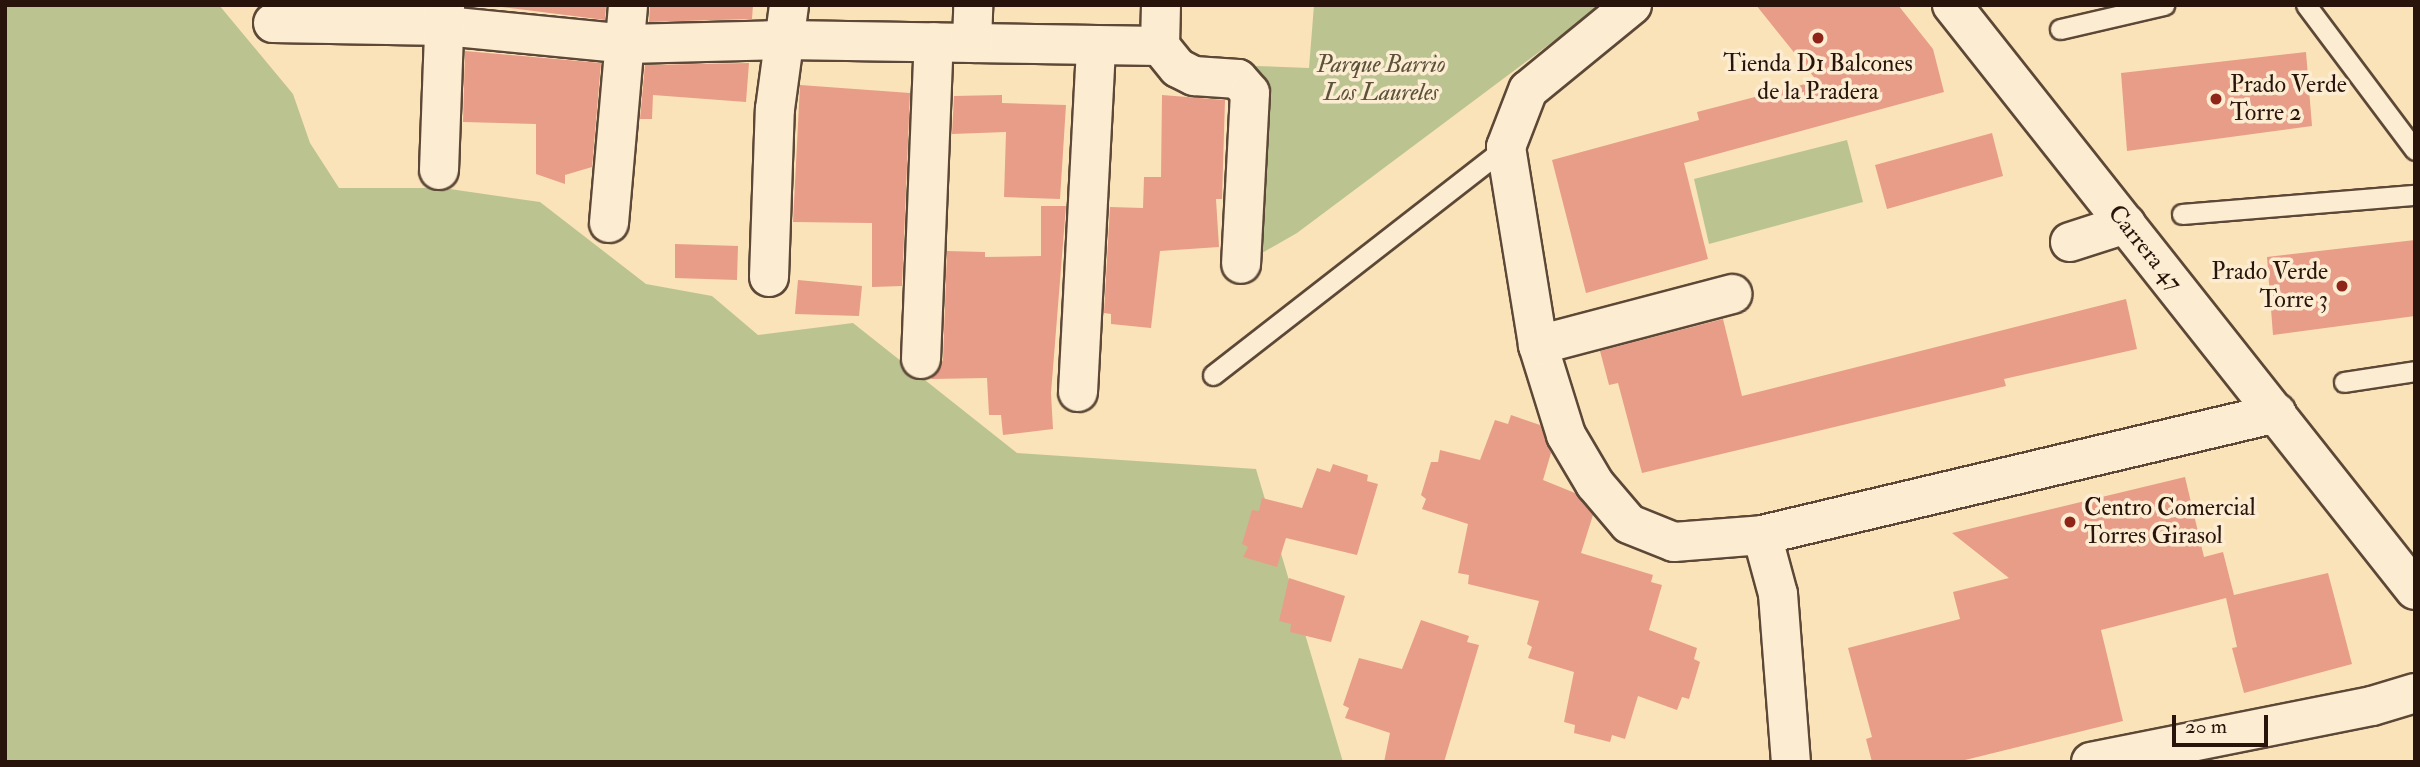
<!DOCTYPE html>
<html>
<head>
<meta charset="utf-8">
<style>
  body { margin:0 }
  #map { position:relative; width:2420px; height:767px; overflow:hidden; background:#fae3b9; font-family:"IM FELL Double Pica",serif }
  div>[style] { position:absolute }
  .green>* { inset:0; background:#bbc491 }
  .building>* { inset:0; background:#e89d88 }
  .roads { filter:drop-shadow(2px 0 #5d4837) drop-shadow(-2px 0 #5d4837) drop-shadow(0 2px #5d4837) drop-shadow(0 -2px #5d4837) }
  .lane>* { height:19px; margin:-9.5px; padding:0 9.5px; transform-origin:9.5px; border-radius:9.5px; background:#fcedd2 }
  .street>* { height:38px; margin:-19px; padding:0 19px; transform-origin:19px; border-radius:19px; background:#fcedd2 }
  .dots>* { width:19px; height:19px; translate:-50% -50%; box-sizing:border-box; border:4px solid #fcedd2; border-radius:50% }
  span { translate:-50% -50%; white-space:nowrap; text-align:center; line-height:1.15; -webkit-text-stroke:7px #fcedd2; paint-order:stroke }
  .poi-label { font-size:24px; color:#29140c }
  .left { translate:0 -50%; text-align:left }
  .right { translate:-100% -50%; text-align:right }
  .park-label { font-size:24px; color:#5c523b; font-style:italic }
  .street-label { font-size:24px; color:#29140c }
  .frame { position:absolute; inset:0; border:7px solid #29140c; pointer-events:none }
  .scale { position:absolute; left:2172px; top:715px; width:96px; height:32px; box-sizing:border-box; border:4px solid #29140c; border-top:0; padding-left:9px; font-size:21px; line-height:24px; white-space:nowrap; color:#29140c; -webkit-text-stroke:5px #fcedd2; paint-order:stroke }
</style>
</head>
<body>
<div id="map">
  <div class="green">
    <div style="clip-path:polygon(5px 5px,219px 5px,293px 94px,310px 143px,339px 188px,443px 188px,540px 202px,646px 284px,712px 296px,758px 335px,853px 323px,1017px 453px,1256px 469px,1343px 762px,5px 762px)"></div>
    <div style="clip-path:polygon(1314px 5px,1602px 5px,1297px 233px,1248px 261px,1256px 66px,1309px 68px)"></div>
    <div style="clip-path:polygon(1847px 140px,1863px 202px,1709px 244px,1694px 179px)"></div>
  </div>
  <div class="building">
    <div style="clip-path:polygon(486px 5px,606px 5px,605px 20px)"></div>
    <div style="clip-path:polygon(650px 5px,753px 5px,752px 19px,649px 22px)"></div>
    <div style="clip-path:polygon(1756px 5px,1898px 5px,1933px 49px,1944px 92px,1684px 163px,1708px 259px,1586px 293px,1552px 160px,1699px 120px,1697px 112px,1817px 81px)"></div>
    <div style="clip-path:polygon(465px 51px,601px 63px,592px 167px,565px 175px,565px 184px,536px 174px,536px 124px,463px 122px)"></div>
    <div style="clip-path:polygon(2306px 52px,2312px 126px,2127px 151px,2121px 73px)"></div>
    <div style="clip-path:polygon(749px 63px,746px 102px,653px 95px,652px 119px,640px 119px,645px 65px)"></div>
    <div style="clip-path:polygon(800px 85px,910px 93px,902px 286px,872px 287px,872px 223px,793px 222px)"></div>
    <div style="clip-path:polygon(1002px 95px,1002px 103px,1066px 105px,1060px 199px,1004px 197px,1006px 132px,952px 134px,954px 96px)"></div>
    <div style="clip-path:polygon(1162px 95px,1225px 100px,1222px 199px,1216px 199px,1219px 247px,1160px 251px,1151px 328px,1111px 324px,1111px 314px,1104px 313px,1110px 207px,1143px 208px,1144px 177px,1161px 177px)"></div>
    <div style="clip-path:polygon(1992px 133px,2003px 176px,1887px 209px,1875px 165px)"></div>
    <div style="clip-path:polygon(1041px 206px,1066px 206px,1051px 393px,1053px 429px,1003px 435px,1001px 415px,989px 415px,987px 378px,931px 379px,943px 360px,947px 251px,985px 252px,985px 257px,1041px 256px)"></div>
    <div style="clip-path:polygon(2415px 240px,2415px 316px,2273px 335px,2267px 257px)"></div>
    <div style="clip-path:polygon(675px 244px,738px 246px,737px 280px,675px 278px)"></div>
    <div style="clip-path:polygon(798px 280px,862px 286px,859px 316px,795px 314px)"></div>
    <div style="clip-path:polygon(2126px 299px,2137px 349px,2004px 379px,2006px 386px,1642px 473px,1618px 383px,1609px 385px,1600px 351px,1723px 319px,1742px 396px)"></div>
    <div style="clip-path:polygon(1511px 415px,1540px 425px,1551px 453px,1543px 480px,1575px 493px,1593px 515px,1581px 553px,1653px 575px,1651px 582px,1662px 585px,1649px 630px,1697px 648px,1694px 659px,1700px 662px,1689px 699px,1682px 697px,1677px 710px,1638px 696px,1625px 739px,1612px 735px,1610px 742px,1574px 733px,1575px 725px,1564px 722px,1574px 672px,1528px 658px,1532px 647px,1527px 644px,1539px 601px,1468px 584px,1469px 575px,1458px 573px,1468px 524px,1422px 509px,1426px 499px,1421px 495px,1431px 462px,1438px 462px,1440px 450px,1480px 460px,1495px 420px,1508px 424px)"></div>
    <div style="clip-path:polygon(1333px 464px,1368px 475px,1367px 481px,1378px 484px,1357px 555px,1286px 538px,1277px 567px,1243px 557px,1248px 547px,1242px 544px,1252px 510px,1259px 511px,1262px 498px,1302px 508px,1317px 468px,1330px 472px)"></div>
    <div style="clip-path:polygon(2185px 477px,2204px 557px,2223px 552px,2234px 595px,2328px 573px,2352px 664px,2244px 693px,2232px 648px,2237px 647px,2226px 598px,2101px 630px,2123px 721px,1957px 762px,1872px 762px,1866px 739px,1872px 737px,1848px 648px,1960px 619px,1953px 592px,2009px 578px,1952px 533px)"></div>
    <div style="clip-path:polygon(1289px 578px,1345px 596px,1331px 642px,1290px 632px,1291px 624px,1279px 621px)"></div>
    <div style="clip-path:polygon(1421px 620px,1469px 636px,1467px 642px,1479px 645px,1444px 762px,1384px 762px,1390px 733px,1345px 718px,1349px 708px,1343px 705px,1359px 658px,1402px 669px)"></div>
  </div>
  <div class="roads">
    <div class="lane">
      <div style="left:2306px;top:5px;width:181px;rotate:53.1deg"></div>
      <div style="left:2060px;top:29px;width:107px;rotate:-13deg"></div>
      <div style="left:2182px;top:214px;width:234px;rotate:-4.7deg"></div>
      <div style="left:1213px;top:375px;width:371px;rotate:-37.9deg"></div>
      <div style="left:2344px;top:382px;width:72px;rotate:-8.8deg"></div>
    </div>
    <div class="street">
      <div style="left:1161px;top:5px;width:41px;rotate:91.4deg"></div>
      <div style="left:1160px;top:46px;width:28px;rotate:51deg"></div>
      <div style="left:1178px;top:68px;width:18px;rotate:27deg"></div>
      <div style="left:1194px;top:76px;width:44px;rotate:3.9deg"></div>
      <div style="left:1238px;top:79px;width:18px;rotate:49deg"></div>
      <div style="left:1250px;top:93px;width:171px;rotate:93deg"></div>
      <div style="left:1632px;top:5px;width:134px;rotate:140.7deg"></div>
      <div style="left:1528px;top:90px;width:61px;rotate:111.1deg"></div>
      <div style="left:1506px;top:147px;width:201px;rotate:80.8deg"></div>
      <div style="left:1538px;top:345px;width:94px;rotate:72.7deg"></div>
      <div style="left:1566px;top:435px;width:57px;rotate:59.4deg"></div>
      <div style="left:1595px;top:484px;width:52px;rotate:49.6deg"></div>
      <div style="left:1629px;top:524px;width:48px;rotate:21.8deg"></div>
      <div style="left:1674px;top:542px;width:88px;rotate:-4.5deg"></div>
      <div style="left:1762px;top:535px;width:529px;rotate:-13.33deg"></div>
      <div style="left:1952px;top:5px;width:746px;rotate:51.64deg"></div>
      <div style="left:273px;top:23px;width:172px;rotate:1deg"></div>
      <div style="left:445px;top:26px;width:183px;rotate:5.6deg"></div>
      <div style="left:627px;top:44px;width:158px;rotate:-1.5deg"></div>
      <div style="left:785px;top:40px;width:375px;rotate:0.9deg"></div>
      <div style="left:972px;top:43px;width:38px;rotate:-88deg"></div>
      <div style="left:439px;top:170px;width:165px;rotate:-87.9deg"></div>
      <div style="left:609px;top:223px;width:219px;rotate:-85deg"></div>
      <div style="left:2070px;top:242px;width:59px;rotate:-17.8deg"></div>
      <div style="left:769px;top:277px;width:168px;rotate:-88deg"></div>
      <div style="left:775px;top:109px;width:105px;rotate:-82.3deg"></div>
      <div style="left:1538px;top:345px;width:201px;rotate:-14.7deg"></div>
      <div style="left:921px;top:359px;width:317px;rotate:-87.7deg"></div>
      <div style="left:1078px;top:392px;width:345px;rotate:-87deg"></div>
      <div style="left:1762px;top:535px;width:61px;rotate:74.8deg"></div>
      <div style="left:1778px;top:594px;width:169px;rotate:85.6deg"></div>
      <div style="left:2091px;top:762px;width:287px;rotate:-11.3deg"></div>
      <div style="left:2372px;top:706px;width:45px;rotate:-16.8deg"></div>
    </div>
  </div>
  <div class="dots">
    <div style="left:1818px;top:38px;background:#8f2418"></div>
    <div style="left:2216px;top:99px;background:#8f2418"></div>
    <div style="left:2342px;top:286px;background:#8f2418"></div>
    <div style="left:2070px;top:522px;background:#8f2418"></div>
  </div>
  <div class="poi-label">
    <span style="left:1818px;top:78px">Tienda D1 Balcones<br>de la Pradera</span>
    <span class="left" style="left:2230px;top:99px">Prado Verde<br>Torre 2</span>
    <span class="right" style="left:2328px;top:286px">Prado Verde<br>Torre 3</span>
    <span class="left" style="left:2084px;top:522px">Centro Comercial<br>Torres Girasol</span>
  </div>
  <div class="park-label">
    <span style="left:1381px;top:79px">Parque Barrio<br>Los Laureles</span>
  </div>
  <div class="street-label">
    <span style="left:2145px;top:248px;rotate:51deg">Carrera 47</span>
  </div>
  <div class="frame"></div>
  <div class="scale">20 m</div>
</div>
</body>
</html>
